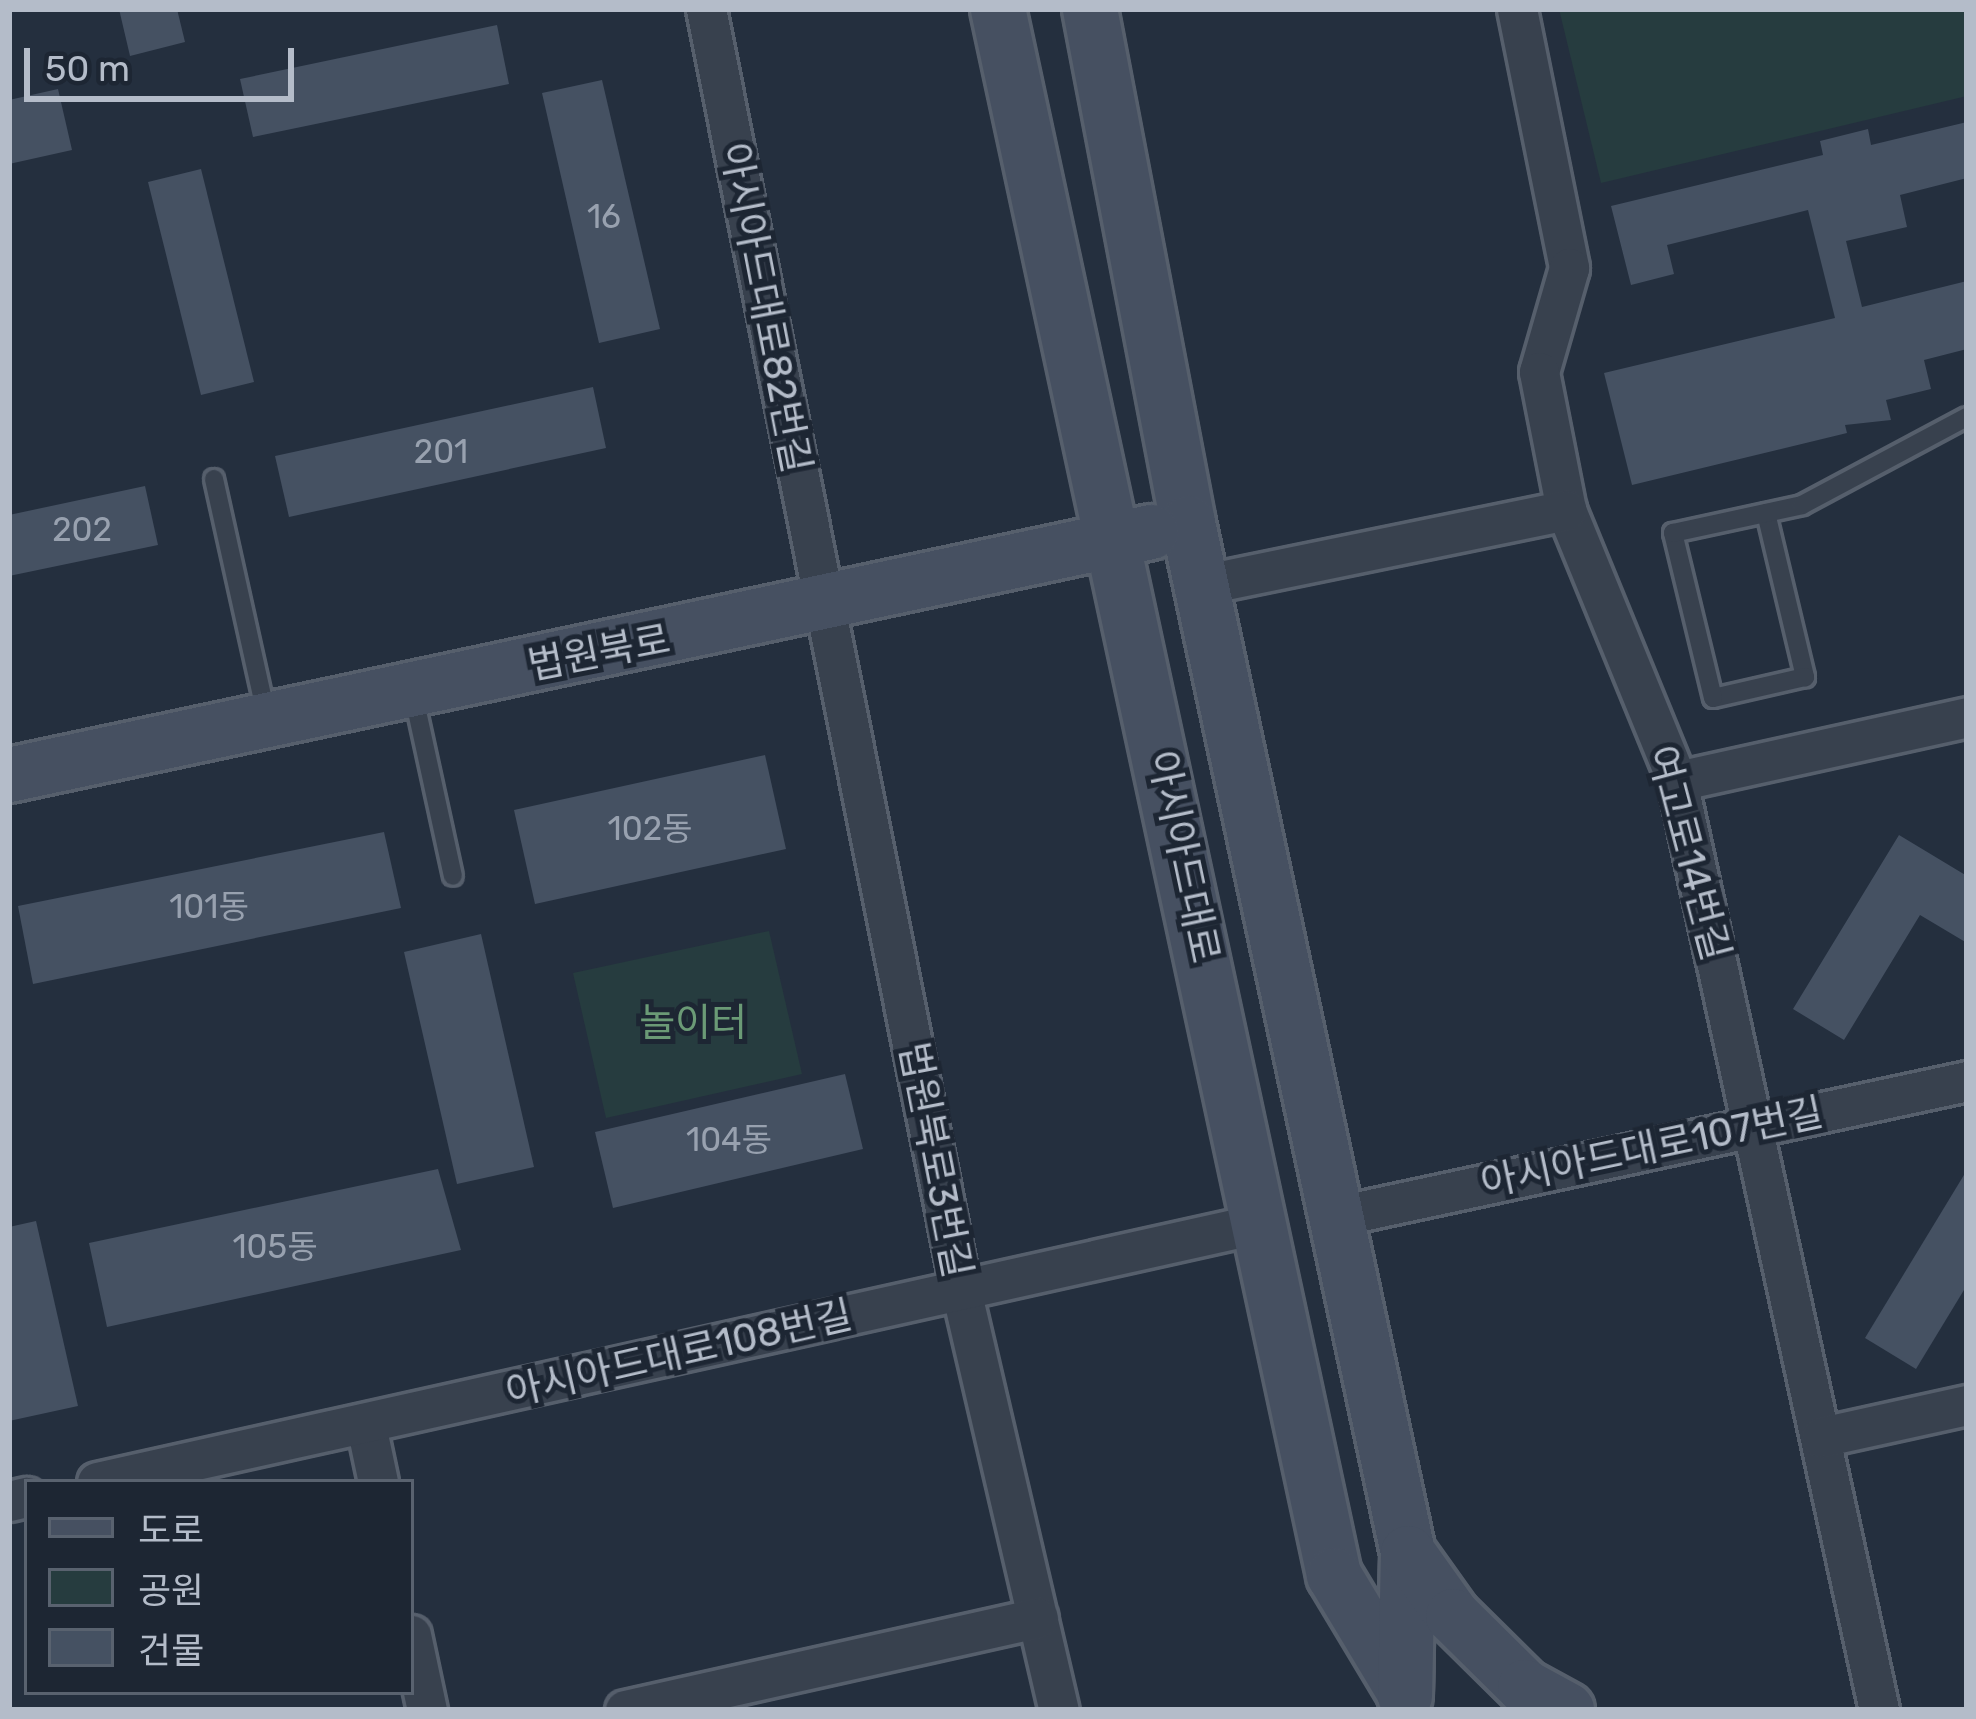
<!DOCTYPE html>
<html>
<head>
<meta charset="utf-8">
<style>
  body { margin:0 }
  #map { position:relative; width:1976px; height:1719px; overflow:hidden; background:#242f3e; font-family:Rubik,"Noto Sans KR",sans-serif }
  div>[style] { position:absolute }
  .green>* { inset:0; background:#263c3f }
  .building>* { inset:0; background:#455162 }
  .roads { filter:drop-shadow(3px 0 #565f6c) drop-shadow(-3px 0 #565f6c) drop-shadow(0 3px #565f6c) drop-shadow(0 -3px #565f6c) }
  .lane>* { height:18px; margin:-9px; padding:0 9px; transform-origin:9px; border-radius:9px; background:#38414e }
  .street>* { height:39px; margin:-19.5px; padding:0 19.5px; transform-origin:19.5px; border-radius:19.5px; background:#38414e }
  .secondary>* { height:54px; margin:-27px; padding:0 27px; transform-origin:27px; border-radius:27px; background:#465061 }
  span { translate:-50% -50%; white-space:nowrap; text-align:center; line-height:1.15; -webkit-text-stroke:10px #1d2633; paint-order:stroke }
  .number-label { font-size:33px; color:#98a1af }
  .number-label span { -webkit-text-stroke-width:0 }
  .street-label { font-size:39px; color:#b4bcc9 }
  .park-label { font-size:39px; color:#6b9a76 }
  .frame { position:absolute; inset:0; border:12px solid #b4bcc9; pointer-events:none }
  .legend { position:absolute; left:24px; top:1479px; width:390px; height:216px; box-sizing:border-box; background:#1d2633; border:3px solid #59626f; margin:0; padding:15px 21px; list-style:none; font-size:36px; color:#b4bcc9 }
  .legend li { display:flex; align-items:center; gap:24px; height:60px }
  .legend b { width:60px; border:3px solid #59626f }
  .scale { position:absolute; left:24px; top:48px; width:270px; height:54px; box-sizing:border-box; border:6px solid #b4bcc9; border-top:0; padding-left:15px; font-size:36px; line-height:42px; white-space:nowrap; color:#b4bcc9; -webkit-text-stroke:9px #1d2633; paint-order:stroke }
</style>
</head>
<body>
<div id="map">
  <div class="green">
    <div style="clip-path:polygon(1559px 9px,1967px 9px,1967px 96px,1601px 183px)"></div>
    <div style="clip-path:polygon(769px 931px,802px 1074px,606px 1118px,573px 973px)"></div>
  </div>
  <div class="building">
    <div style="clip-path:polygon(119px 9px,177px 9px,185px 42px,130px 56px)"></div>
    <div style="clip-path:polygon(497px 25px,509px 84px,253px 137px,240px 79px)"></div>
    <div style="clip-path:polygon(602px 80px,660px 329px,599px 343px,542px 93px)"></div>
    <div style="clip-path:polygon(58px 89px,72px 150px,9px 164px,9px 100px)"></div>
    <div style="clip-path:polygon(1967px 122px,1967px 178px,1900px 195px,1907px 227px,1846px 241px,1862px 307px,1967px 281px,1967px 349px,1924px 360px,1931px 389px,1886px 400px,1891px 420px,1845px 425px,1847px 433px,1632px 485px,1604px 373px,1835px 318px,1808px 210px,1667px 245px,1674px 274px,1631px 285px,1611px 206px,1823px 155px,1820px 141px,1868px 129px,1871px 145px)"></div>
    <div style="clip-path:polygon(201px 169px,254px 382px,201px 395px,148px 182px)"></div>
    <div style="clip-path:polygon(593px 387px,606px 448px,289px 517px,275px 456px)"></div>
    <div style="clip-path:polygon(145px 486px,158px 545px,9px 576px,9px 515px)"></div>
    <div style="clip-path:polygon(765px 755px,786px 849px,535px 904px,514px 810px)"></div>
    <div style="clip-path:polygon(384px 832px,401px 908px,33px 984px,18px 906px)"></div>
    <div style="clip-path:polygon(1899px 835px,1967px 876px,1967px 943px,1920px 915px,1844px 1040px,1793px 1009px)"></div>
    <div style="clip-path:polygon(481px 934px,534px 1167px,457px 1184px,404px 952px)"></div>
    <div style="clip-path:polygon(845px 1074px,863px 1149px,613px 1208px,595px 1132px)"></div>
    <div style="clip-path:polygon(438px 1169px,461px 1250px,107px 1327px,89px 1243px)"></div>
    <div style="clip-path:polygon(1967px 1170px,1967px 1285px,1916px 1369px,1865px 1338px)"></div>
    <div style="clip-path:polygon(36px 1221px,78px 1406px,9px 1421px,9px 1227px)"></div>
  </div>
  <div class="roads">
    <div class="lane">
      <div style="left:214px;top:479px;width:241px;rotate:77.5deg"></div>
      <div style="left:1766px;top:513px;width:169px;rotate:76.6deg"></div>
      <div style="left:1805px;top:677px;width:94px;rotate:167.1deg"></div>
      <div style="left:1713px;top:698px;width:170px;rotate:-103.6deg"></div>
      <div style="left:1673px;top:533px;width:132px;rotate:-12.2deg"></div>
      <div style="left:1802px;top:505px;width:187px;rotate:-28.1deg"></div>
      <div style="left:413px;top:693px;width:187px;rotate:77.7deg"></div>
    </div>
    <div class="street">
      <div style="left:706px;top:9px;width:1306px;rotate:78.74deg"></div>
      <div style="left:961px;top:1290px;width:431px;rotate:76.9deg"></div>
      <div style="left:1517px;top:9px;width:264px;rotate:78.6deg"></div>
      <div style="left:1569px;top:268px;width:108px;rotate:106.1deg"></div>
      <div style="left:1539px;top:372px;width:141px;rotate:78.9deg"></div>
      <div style="left:1566px;top:510px;width:293px;rotate:67.7deg"></div>
      <div style="left:1677px;top:781px;width:951px;rotate:77.73deg"></div>
      <div style="left:1201px;top:585px;width:373px;rotate:-11.6deg"></div>
      <div style="left:1677px;top:781px;width:297px;rotate:-12.4deg"></div>
      <div style="left:1338px;top:1216px;width:643px;rotate:-12.11deg"></div>
      <div style="left:366px;top:1425px;width:58px;rotate:78.1deg"></div>
      <div style="left:1821px;top:1437px;width:149px;rotate:-12.4deg"></div>
      <div style="left:97px;top:1482px;width:1191px;rotate:-12.55deg"></div>
      <div style="left:9px;top:1501px;width:18px;rotate:-13deg"></div>
      <div style="left:411px;top:1635px;width:77px;rotate:78deg"></div>
      <div style="left:625px;top:1710px;width:423px;rotate:-12.6deg"></div>
    </div>
    <div class="secondary">
      <div style="left:998px;top:9px;width:1602px;rotate:77.89deg"></div>
      <div style="left:1334px;top:1575px;width:134px;rotate:59deg"></div>
      <div style="left:1090px;top:9px;width:523px;rotate:79.21deg"></div>
      <div style="left:1188px;top:523px;width:1053px;rotate:77.94deg"></div>
      <div style="left:1408px;top:1553px;width:143px;rotate:91.2deg"></div>
      <div style="left:9px;top:775px;width:1168px;rotate:-12.01deg"></div>
      <div style="left:1408px;top:1553px;width:77px;rotate:54.5deg"></div>
      <div style="left:1453px;top:1616px;width:101px;rotate:44.6deg"></div>
      <div style="left:1525px;top:1687px;width:48px;rotate:28.7deg"></div>
    </div>
  </div>
  <div class="number-label">
    <span style="left:604px;top:217px">16</span>
    <span style="left:441px;top:452px">201</span>
    <span style="left:82px;top:530px">202</span>
    <span style="left:650px;top:829px">102동</span>
    <span style="left:209px;top:907px">101동</span>
    <span style="left:729px;top:1140px">104동</span>
    <span style="left:275px;top:1247px">105동</span>
  </div>
  <div class="street-label">
    <span style="left:765px;top:308px;rotate:79deg">아시아드대로82번길</span>
    <span style="left:599px;top:653px;rotate:-11deg">법원북로</span>
    <span style="left:1688px;top:853px;rotate:75deg">여고로14번길</span>
    <span style="left:1183px;top:857px;rotate:78deg">아시아드대로</span>
    <span style="left:1652px;top:1148px;rotate:-12deg">아시아드대로107번길</span>
    <span style="left:935px;top:1160px;rotate:79deg">법원북로3번길</span>
    <span style="left:679px;top:1354px;rotate:-13deg">아시아드대로108번길</span>
  </div>
  <div class="park-label">
    <span style="left:693px;top:1023px">놀이터</span>
  </div>
  <div class="frame"></div>
  <ul class="legend">
  <li><b style="height:15px;background:#465061"></b>도로</li>
  <li><b style="height:33px;background:#263c3f"></b>공원</li>
  <li><b style="height:33px;background:#455162"></b>건물</li>
  </ul>
  <div class="scale">50 m</div>
</div>
</body>
</html>
